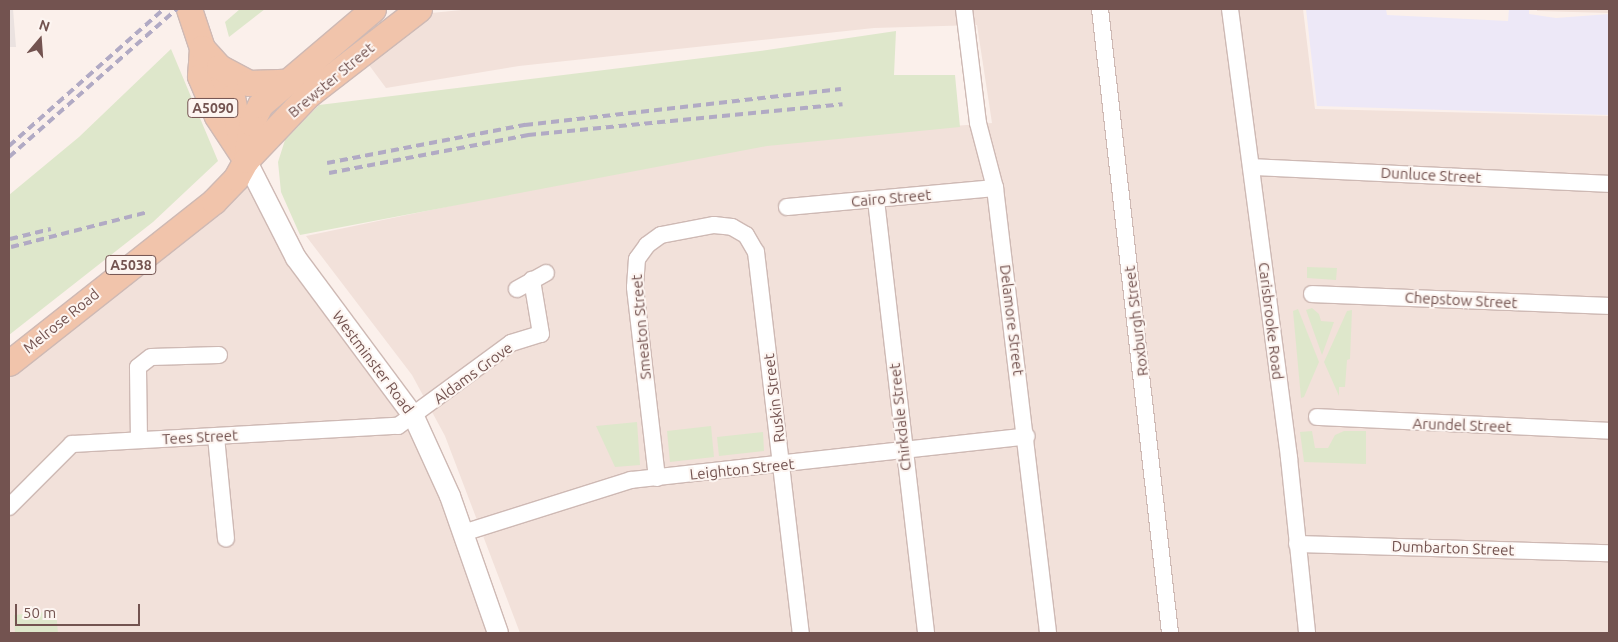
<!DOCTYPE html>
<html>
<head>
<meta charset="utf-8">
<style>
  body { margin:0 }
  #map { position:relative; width:1618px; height:642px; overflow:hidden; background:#fbf0eb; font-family:Ubuntu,sans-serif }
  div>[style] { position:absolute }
  .residential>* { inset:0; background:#f2e1da }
  .industrial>* { inset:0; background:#ebe2e0 }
  .education>* { inset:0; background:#ede8f7 }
  .green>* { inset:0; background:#dee7cb }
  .roads { filter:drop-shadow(1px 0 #ceb9b4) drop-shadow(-1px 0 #ceb9b4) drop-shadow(0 1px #ceb9b4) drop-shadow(0 -1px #ceb9b4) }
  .minor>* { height:16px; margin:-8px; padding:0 8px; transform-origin:8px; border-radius:8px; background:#fff }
  .tertiary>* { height:20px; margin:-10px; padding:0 10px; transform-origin:10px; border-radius:10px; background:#fff }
  .primary>* { height:25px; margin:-12.5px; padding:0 12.5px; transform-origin:12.5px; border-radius:12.5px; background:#f1c4ab }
  .rail>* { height:4px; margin-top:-2px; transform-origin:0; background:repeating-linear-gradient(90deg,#b1aac4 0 8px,transparent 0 13px) }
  span { translate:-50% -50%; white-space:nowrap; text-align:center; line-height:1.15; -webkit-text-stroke:4px #fdf5f1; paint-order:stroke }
  .shield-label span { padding:1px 4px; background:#fdf5f1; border:1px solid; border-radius:4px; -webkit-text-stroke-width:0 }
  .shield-label { font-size:14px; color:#735350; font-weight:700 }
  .street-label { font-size:15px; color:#735350 }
  .frame { position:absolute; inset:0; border:10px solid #735350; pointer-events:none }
  .north { position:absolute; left:15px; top:15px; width:50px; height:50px; -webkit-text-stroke:4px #fdf5f1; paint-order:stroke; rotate:18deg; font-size:14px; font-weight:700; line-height:20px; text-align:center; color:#735350 }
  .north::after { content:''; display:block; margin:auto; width:18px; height:22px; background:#735350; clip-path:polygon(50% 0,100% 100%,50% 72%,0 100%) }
  .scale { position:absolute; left:15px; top:604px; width:125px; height:22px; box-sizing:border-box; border:2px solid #735350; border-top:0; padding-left:6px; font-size:15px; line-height:18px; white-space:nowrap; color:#735350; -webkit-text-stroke:4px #fdf5f1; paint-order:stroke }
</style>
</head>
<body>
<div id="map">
  <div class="residential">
    <div style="clip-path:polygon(472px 9px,1303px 9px,1315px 109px,1609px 116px,1609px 633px,520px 633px,445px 436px,412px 375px,306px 236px,763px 141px,992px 123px,977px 25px,874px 28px,519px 66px,386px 88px,369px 65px,431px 13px)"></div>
    <div style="clip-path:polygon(1537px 9px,1609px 9px,1609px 13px,1537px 11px)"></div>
    <div style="clip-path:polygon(246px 160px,269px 210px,414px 417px,498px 633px,9px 633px,9px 363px)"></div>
  </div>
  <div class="industrial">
    <div style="clip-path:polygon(9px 9px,13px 9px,16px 47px,9px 47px)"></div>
  </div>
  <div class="education">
    <div style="clip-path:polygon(1306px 9px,1386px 9px,1387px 15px,1508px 21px,1509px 9px,1529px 9px,1529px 14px,1556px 18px,1609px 14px,1609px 115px,1317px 106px)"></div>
  </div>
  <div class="green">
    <div style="clip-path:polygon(240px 9px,265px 9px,229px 37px,225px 22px)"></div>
    <div style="clip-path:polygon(896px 31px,894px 75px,955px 75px,960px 127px,767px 146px,300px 235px,281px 192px,278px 162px,285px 140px,319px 105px,760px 51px)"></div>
    <div style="clip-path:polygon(171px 49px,218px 161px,153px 222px,9px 335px,9px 195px,79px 137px)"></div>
    <div style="clip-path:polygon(1307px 267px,1337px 268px,1336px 280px,1307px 278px)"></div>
    <div style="clip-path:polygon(1312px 308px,1319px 314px,1321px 321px,1334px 322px,1322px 355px,1306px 310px)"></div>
    <div style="clip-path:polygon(1298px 309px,1319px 362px,1304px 397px,1301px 398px,1293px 311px)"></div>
    <div style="clip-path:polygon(1352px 310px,1350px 359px,1347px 360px,1345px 387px,1339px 387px,1339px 396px,1324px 362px,1347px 311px)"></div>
    <div style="clip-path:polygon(637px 422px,640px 465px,615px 467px,596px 426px)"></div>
    <div style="clip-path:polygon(711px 426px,714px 457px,670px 462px,667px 431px)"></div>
    <div style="clip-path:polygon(1312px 431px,1315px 448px,1328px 448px,1335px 435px,1344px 431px,1366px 431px,1366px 464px,1304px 462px,1300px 432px)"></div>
    <div style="clip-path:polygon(763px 432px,764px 451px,719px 456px,717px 437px)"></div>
    <div style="clip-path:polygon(56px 611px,58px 633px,15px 633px,14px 615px)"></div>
  </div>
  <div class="roads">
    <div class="minor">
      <div style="left:964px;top:9px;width:115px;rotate:83deg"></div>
      <div style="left:978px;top:123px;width:67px;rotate:75.3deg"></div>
      <div style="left:995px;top:188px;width:448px;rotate:83.2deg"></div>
      <div style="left:1100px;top:9px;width:628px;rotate:83.6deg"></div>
      <div style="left:1230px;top:9px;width:453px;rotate:82.5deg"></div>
      <div style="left:1289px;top:458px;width:176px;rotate:84.1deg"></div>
      <div style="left:1252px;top:167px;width:357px;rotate:2.7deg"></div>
      <div style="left:876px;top:200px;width:436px;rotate:83.4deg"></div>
      <div style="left:787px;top:207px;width:209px;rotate:-5.2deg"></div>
      <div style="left:517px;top:289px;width:33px;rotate:-29deg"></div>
      <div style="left:1312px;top:294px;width:297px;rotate:2.3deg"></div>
      <div style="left:1317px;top:417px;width:292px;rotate:2.7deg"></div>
      <div style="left:216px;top:437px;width:102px;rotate:84.4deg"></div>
      <div style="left:139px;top:440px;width:73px;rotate:-90.8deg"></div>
      <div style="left:138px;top:367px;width:16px;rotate:-38deg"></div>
      <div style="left:151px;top:357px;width:68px;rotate:-1.7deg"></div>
      <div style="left:657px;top:478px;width:192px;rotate:-96.6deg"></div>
      <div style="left:635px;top:287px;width:28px;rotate:-86deg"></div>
      <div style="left:637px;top:259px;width:17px;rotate:-54deg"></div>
      <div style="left:647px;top:245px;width:17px;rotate:-36deg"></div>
      <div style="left:661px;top:235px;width:54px;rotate:-10.7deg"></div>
      <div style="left:714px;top:225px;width:18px;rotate:6deg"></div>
      <div style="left:732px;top:227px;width:16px;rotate:30deg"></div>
      <div style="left:746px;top:235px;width:20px;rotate:60deg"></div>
      <div style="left:756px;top:252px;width:384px;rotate:83.3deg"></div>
      <div style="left:9px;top:507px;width:89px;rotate:-45deg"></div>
      <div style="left:72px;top:444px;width:326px;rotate:-3.2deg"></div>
      <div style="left:398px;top:426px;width:140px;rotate:-36.3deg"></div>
      <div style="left:511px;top:343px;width:31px;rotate:-17deg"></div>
      <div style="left:541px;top:334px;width:55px;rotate:-99.5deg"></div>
      <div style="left:463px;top:533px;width:176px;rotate:-17.5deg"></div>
      <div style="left:631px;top:480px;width:398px;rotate:-6.3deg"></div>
      <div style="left:1297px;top:544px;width:312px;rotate:1.7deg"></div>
    </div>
    <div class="tertiary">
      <div style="left:246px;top:160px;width:110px;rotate:63deg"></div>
      <div style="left:296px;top:258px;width:198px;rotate:53.4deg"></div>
      <div style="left:414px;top:417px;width:87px;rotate:65.5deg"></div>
      <div style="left:450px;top:496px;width:145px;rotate:70.7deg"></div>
    </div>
    <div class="primary">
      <div style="left:189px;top:9px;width:41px;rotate:71.6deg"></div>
      <div style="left:202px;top:48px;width:28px;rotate:94deg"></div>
      <div style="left:200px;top:76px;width:43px;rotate:67deg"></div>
      <div style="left:217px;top:116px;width:53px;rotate:56.6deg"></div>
      <div style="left:202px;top:48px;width:25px;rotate:48deg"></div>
      <div style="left:219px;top:67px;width:33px;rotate:67deg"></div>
      <div style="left:232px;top:97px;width:50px;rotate:78.5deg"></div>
      <div style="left:219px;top:67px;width:34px;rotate:28deg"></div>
      <div style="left:249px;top:83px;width:36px;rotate:-2deg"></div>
      <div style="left:246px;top:160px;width:37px;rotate:-82deg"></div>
      <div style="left:251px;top:123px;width:20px;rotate:-63deg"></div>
      <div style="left:260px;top:105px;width:148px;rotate:-40.3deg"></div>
      <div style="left:9px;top:363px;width:261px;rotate:-38.3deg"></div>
      <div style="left:214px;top:201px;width:32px;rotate:-46deg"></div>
      <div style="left:236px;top:178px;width:21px;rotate:-61deg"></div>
      <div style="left:246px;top:160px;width:91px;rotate:-46.3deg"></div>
      <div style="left:309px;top:94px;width:139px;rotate:-37.7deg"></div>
    </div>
  </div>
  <div class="rail">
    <div style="left:9px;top:146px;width:207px;rotate:-41.5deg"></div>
    <div style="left:9px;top:157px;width:224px;rotate:-41.4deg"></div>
    <div style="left:327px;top:163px;width:202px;rotate:-10.9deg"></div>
    <div style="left:525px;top:125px;width:318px;rotate:-6.5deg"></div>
    <div style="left:329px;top:173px;width:203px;rotate:-10.8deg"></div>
    <div style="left:528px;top:135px;width:316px;rotate:-5.6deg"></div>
    <div style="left:10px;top:239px;width:42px;rotate:-13.7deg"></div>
    <div style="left:11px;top:247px;width:141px;rotate:-14.3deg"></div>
  </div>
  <div class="shield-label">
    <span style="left:213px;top:108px">A5090</span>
    <span style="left:131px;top:265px">A5038</span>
  </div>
  <div class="street-label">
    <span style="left:331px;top:80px;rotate:-40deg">Brewster Street</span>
    <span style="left:1431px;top:175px;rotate:3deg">Dunluce Street</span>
    <span style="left:891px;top:198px;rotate:-5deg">Cairo Street</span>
    <span style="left:1461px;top:300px;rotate:3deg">Chepstow Street</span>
    <span style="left:1012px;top:320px;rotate:83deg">Delamore Street</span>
    <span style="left:61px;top:321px;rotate:-39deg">Melrose Road</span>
    <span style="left:1136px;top:321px;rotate:-97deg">Roxburgh Street</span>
    <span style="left:1271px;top:321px;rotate:83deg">Carisbrooke Road</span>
    <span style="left:641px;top:327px;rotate:-95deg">Smeaton Street</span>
    <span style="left:373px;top:362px;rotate:53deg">Westminster Road</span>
    <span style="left:473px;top:373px;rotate:-36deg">Aldams Grove</span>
    <span style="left:774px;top:398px;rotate:-97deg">Ruskin Street</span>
    <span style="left:900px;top:417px;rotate:-96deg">Chirkdale Street</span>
    <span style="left:1462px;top:425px;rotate:2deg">Arundel Street</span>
    <span style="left:200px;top:437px;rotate:-3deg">Tees Street</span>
    <span style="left:742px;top:469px;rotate:-6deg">Leighton Street</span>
    <span style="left:1453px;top:548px;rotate:2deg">Dumbarton Street</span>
  </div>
  <div class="frame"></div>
  <div class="north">N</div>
  <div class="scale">50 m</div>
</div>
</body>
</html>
